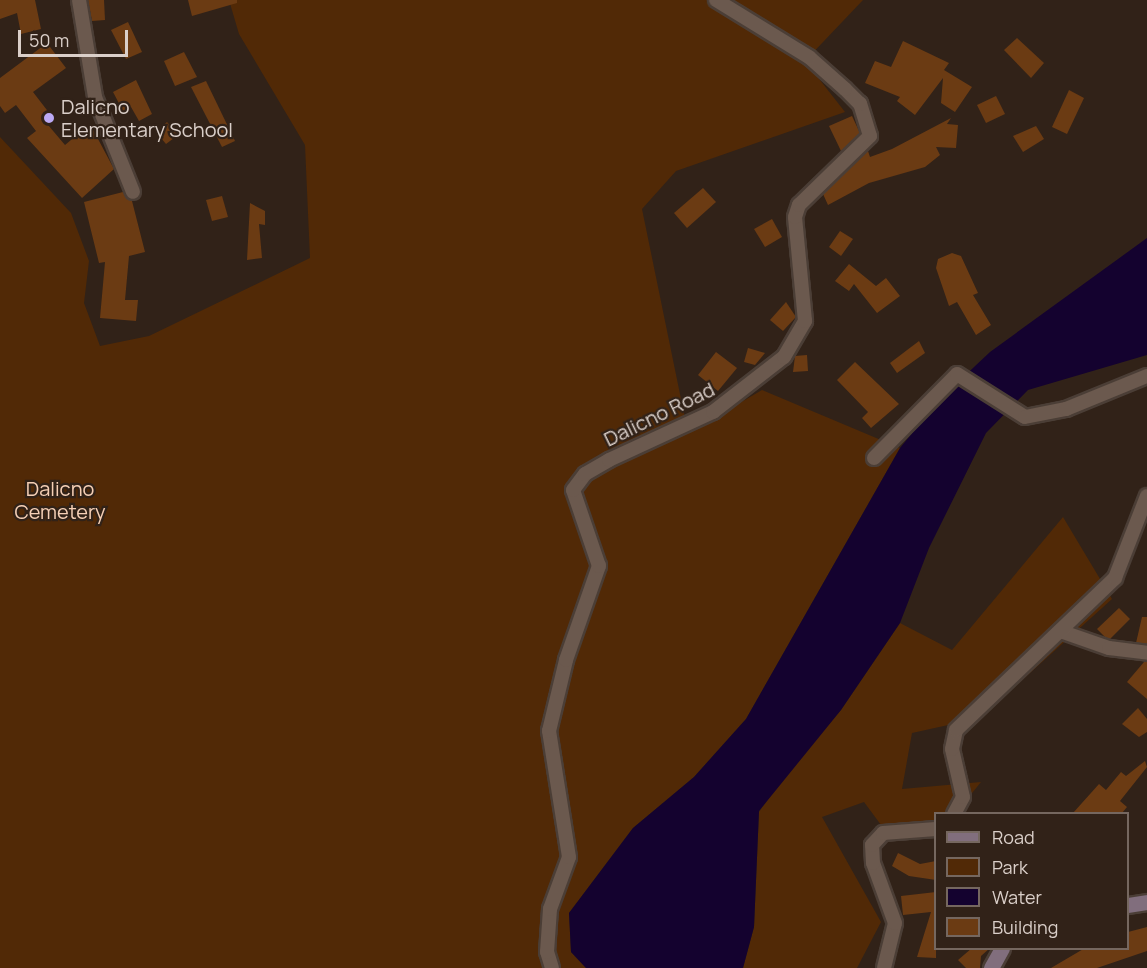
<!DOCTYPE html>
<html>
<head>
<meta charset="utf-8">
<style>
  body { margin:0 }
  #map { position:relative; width:1147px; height:968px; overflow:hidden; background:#312218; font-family:Manrope,sans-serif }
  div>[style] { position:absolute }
  .green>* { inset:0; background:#512906 }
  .water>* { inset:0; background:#14022f }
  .building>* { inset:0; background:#6b3b13 }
  .roads { filter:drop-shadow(2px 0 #4b3e36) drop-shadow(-2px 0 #4b3e36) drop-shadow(0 2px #4b3e36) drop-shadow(0 -2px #4b3e36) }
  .street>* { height:14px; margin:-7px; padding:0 7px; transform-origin:7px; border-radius:7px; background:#6b594e }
  .secondary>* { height:15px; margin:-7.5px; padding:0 7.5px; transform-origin:7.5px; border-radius:7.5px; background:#816e7d }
  .dots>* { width:16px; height:16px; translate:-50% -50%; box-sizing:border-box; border:3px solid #312218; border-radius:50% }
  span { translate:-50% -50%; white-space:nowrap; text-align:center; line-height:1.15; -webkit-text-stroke:4.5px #312218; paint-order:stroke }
  .poi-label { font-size:20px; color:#dacfc9 }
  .left { translate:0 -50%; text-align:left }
  .street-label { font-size:20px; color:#dacfc9 }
  .park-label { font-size:20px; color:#f5cfb5 }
  .legend { position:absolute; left:934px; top:812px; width:195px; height:138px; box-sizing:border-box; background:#312218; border:2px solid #75675f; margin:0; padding:8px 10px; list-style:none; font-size:18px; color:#dacfc9 }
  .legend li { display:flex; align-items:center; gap:12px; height:30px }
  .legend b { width:30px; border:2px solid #75675f }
  .scale { position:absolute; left:18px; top:30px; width:110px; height:27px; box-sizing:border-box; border:3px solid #dacfc9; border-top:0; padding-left:8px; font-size:18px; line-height:21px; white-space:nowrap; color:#dacfc9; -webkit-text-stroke:4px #312218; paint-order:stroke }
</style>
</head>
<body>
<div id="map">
  <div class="green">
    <div style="clip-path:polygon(229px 0,863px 0,805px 61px,845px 112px,676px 171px,642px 209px,688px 433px,762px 390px,900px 448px,746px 719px,694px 777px,633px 828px,569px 913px,571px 952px,586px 968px,0 968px,0 137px,71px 213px,89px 261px,84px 303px,100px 346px,149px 336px,310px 258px,305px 145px,239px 34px)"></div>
    <div style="clip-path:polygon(1063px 517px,1112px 599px,980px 718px,912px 733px,902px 789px,981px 782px,956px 813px,936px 814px,935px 829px,884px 829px,864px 802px,822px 817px,881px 922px,857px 968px,743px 968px,754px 927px,759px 812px,789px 769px,841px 710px,900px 623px,952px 650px)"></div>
  </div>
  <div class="water">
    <div style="clip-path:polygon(1147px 238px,1147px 355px,1028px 390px,986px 433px,929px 548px,900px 623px,841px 710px,759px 811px,754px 927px,743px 968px,586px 968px,571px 952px,569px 913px,633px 828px,694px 777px,746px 719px,900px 448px,939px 400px,990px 352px)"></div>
  </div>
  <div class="building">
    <div style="clip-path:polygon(0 0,35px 0,41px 29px,21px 34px,17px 13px,0 19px)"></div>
    <div style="clip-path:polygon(88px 0,104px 0,105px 20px,92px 21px)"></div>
    <div style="clip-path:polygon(188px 0,237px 0,237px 3px,192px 16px)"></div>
    <div style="clip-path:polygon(128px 22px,142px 52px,126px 59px,111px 30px)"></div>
    <div style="clip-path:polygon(1017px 38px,1044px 63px,1031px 78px,1004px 50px)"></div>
    <div style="clip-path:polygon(903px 41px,949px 63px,944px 70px,972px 87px,955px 112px,941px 103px,943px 78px,915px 115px,897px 101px,900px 97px,865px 83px,875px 61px,891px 67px)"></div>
    <div style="clip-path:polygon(47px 43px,66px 68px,33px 92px,50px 114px,43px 119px,65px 145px,90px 124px,114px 169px,82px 198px,27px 138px,36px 131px,16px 105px,5px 113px,0 106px,0 78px)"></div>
    <div style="clip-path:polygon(184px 52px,197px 77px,175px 86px,164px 61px)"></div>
    <div style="clip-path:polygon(136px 80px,152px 114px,139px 121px,131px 107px,123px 111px,113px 92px)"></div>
    <div style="clip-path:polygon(206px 81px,235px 141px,222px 147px,191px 87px)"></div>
    <div style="clip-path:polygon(1069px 90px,1084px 98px,1067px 134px,1052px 127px)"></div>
    <div style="clip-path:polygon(996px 96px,1005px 114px,986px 123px,977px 105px)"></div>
    <div style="clip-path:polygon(852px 116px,860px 133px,841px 151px,829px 126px)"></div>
    <div style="clip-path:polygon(951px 118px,947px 124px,958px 125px,956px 148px,936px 147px,940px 155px,925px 167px,869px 183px,828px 205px,823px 194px,868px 151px,870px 157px,892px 149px)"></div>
    <div style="clip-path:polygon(167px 122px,178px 135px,166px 144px,156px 132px)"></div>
    <div style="clip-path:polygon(1036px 126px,1044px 139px,1023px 152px,1013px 136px)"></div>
    <div style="clip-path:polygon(703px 188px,716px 202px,687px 228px,674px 213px)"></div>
    <div style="clip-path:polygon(123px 192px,132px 201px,145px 252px,129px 256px,125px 300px,138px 300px,136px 321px,100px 318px,105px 262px,99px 263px,84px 202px)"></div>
    <div style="clip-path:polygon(222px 196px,228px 217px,212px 221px,206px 200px)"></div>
    <div style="clip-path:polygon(250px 203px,265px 211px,265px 225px,259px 224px,262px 258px,247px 260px)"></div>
    <div style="clip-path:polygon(772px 219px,782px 237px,765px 247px,754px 229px)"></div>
    <div style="clip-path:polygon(840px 231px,853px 239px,841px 256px,829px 247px)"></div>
    <div style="clip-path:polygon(952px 253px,961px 256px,978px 293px,973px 295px,991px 325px,976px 335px,957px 302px,949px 306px,936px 268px,938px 259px)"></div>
    <div style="clip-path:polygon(849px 264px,876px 286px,886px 278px,900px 296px,877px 313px,854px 284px,849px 291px,835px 281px)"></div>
    <div style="clip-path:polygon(786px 302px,796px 317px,783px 331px,770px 320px)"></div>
    <div style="clip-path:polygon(919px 341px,925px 353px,897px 373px,890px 363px)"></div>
    <div style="clip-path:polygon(748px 348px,765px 353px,755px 365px,744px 362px)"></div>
    <div style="clip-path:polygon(716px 352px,737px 368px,718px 391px,698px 375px)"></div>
    <div style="clip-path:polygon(807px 355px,808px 371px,793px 372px,795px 356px)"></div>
    <div style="clip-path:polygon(855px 362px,899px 404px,871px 428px,862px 418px,868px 412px,837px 380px)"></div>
    <div style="clip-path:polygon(1119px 608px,1130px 619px,1110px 639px,1105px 637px,1097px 629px)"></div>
    <div style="clip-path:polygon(1142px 617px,1147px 617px,1147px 644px,1136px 643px)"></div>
    <div style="clip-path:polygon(1144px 662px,1147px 662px,1147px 699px,1127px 682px)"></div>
    <div style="clip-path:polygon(1138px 708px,1147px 719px,1147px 732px,1139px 737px,1122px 724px)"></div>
    <div style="clip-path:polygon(1145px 761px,1147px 767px,1120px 801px,1127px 807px,1122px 813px,1073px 813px,1099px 784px,1106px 790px,1121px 772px,1126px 776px)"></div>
    <div style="clip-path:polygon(898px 853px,920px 864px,936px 861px,936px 880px,909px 876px,892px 866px)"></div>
    <div style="clip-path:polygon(936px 892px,936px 958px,917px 957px,931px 912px,903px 915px,901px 896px)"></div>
    <div style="clip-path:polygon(1147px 927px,1147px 951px,1097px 968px,1051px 968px,1085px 948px,1128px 948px,1128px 932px)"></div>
    <div style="clip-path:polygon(972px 948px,990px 948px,981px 956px,980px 968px,966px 968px,958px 960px)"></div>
  </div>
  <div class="roads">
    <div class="street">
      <div style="left:79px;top:0;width:98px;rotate:80.6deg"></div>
      <div style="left:95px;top:97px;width:102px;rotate:68.2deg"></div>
      <div style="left:874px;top:458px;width:118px;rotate:-45.3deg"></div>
      <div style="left:957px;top:374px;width:80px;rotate:32.3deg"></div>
      <div style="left:1025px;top:417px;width:42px;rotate:-11deg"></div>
      <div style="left:1066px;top:409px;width:87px;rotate:-22.2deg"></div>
      <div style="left:1060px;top:631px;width:52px;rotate:19.1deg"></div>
      <div style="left:1109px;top:648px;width:38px;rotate:7deg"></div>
      <div style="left:954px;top:814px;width:19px;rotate:-62deg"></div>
      <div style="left:963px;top:797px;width:49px;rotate:-102.9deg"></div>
      <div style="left:952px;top:749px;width:19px;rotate:-78deg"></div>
      <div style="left:956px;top:730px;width:220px;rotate:-43.7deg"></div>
      <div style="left:1115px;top:578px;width:88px;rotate:-68.7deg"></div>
      <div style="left:552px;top:968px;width:17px;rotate:-107deg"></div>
      <div style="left:547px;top:952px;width:43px;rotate:-86deg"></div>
      <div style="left:550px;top:909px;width:55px;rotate:-69.9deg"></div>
      <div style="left:569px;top:857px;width:128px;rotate:-99deg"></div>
      <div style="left:549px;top:731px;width:73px;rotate:-76.5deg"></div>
      <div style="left:566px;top:660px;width:100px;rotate:-70.7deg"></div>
      <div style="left:599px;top:566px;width:80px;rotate:-108.9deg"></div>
      <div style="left:573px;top:490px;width:20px;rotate:-53deg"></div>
      <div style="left:585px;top:474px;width:28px;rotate:-30deg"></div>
      <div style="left:609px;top:460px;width:115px;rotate:-24.8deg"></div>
      <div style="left:713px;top:412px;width:90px;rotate:-37.8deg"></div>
      <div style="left:784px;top:357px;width:42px;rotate:-59.7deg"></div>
      <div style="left:805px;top:321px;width:104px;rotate:-95.5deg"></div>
      <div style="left:795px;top:217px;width:13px;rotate:-72deg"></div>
      <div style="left:799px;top:205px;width:99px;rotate:-44.2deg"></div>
      <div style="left:870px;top:136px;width:34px;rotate:-107deg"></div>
      <div style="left:860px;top:104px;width:21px;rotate:-135deg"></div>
      <div style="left:845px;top:89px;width:48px;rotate:-138.4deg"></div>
      <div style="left:809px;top:57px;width:109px;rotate:-148.5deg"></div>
      <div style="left:884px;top:968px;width:46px;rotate:-76.3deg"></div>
      <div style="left:895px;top:923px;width:64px;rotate:-110.1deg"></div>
      <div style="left:873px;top:863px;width:18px;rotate:-93deg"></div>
      <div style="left:872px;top:845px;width:16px;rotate:-47deg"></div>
      <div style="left:883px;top:833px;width:53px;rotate:-4.3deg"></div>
    </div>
    <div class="secondary">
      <div style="left:1128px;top:905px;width:19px;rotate:-9deg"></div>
      <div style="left:991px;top:968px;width:23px;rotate:-61deg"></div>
    </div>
  </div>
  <div class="dots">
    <div style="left:49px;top:118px;background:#bcaaf5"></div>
  </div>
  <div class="poi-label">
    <span class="left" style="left:61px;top:118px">Dalicno<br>Elementary School</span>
  </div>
  <div class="street-label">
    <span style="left:659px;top:414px;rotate:-26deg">Dalicno Road</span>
  </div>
  <div class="park-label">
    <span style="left:60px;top:500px">Dalicno<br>Cemetery</span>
  </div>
  <ul class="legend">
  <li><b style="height:8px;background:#816e7d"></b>Road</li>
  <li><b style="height:16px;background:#512906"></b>Park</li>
  <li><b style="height:16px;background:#14022f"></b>Water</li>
  <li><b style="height:16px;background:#6b3b13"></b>Building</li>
  </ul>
  <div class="scale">50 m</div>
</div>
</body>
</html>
